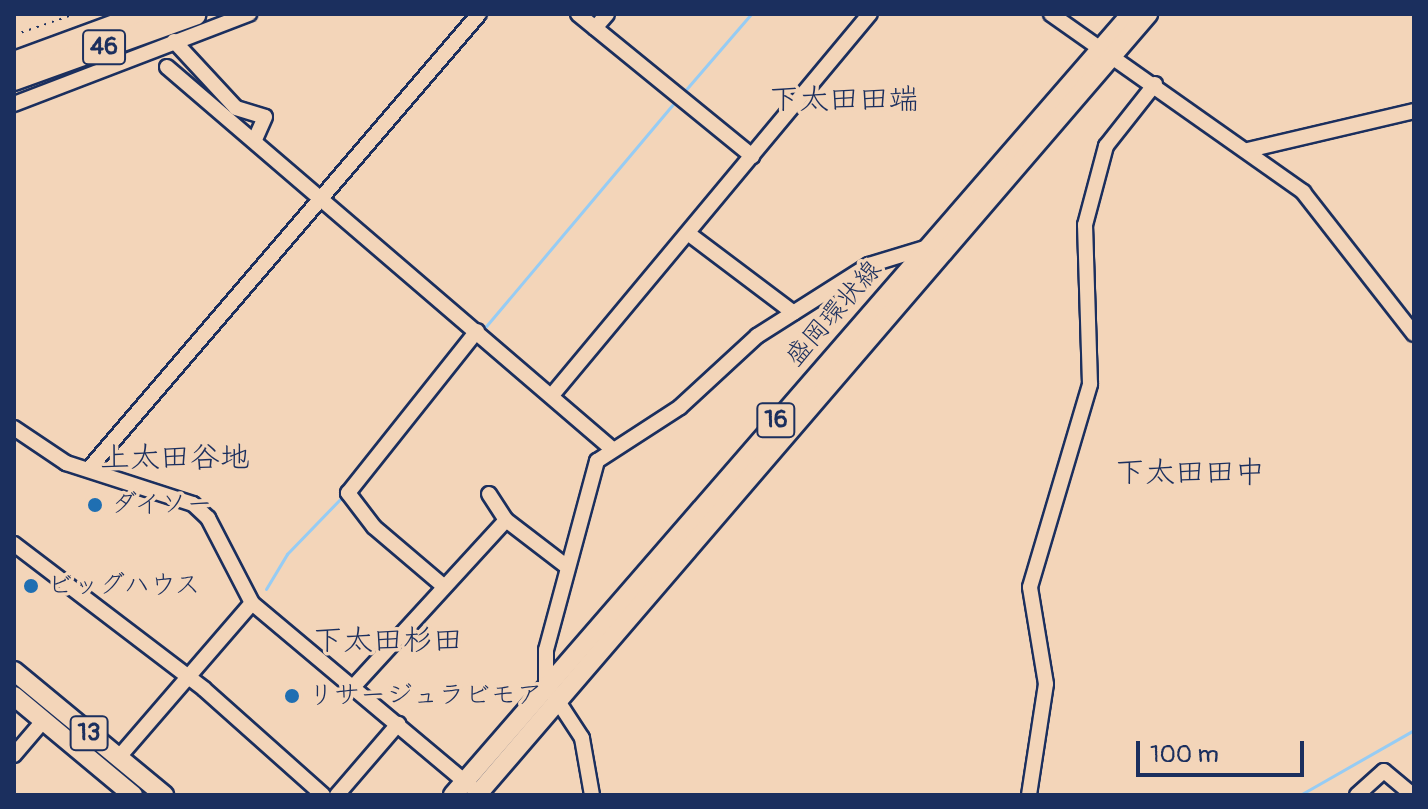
<!DOCTYPE html>
<html>
<head>
<meta charset="utf-8">
<style>
  body { margin:0 }
  #map { position:relative; width:1428px; height:809px; overflow:hidden; background:#f3d5b9; font-family:Pangolin,"Klee One",sans-serif }
  div>[style] { position:absolute }
  .stream>* { height:3px; margin:-1.5px; padding:0 1.5px; transform-origin:1.5px; border-radius:1.5px; background:#96ccf4 }
  .path>* { height:2px; margin-top:-1px; transform-origin:0; background:repeating-linear-gradient(90deg,#1b2f5e 0 2px,transparent 0 8px) }
  .roads { filter:drop-shadow(2px 0 #1b2f5e) drop-shadow(-2px 0 #1b2f5e) drop-shadow(0 2px #1b2f5e) drop-shadow(0 -2px #1b2f5e) }
  .minor>* { height:14px; margin:-7px; padding:0 7px; transform-origin:7px; border-radius:7px; background:#f3d5b9 }
  .major>* { height:18px; margin:-9px; padding:0 9px; transform-origin:9px; border-radius:9px; background:#f3d5b9 }
  .highway>* { height:22px; margin:-11px; padding:0 11px; transform-origin:11px; border-radius:11px; background:#f3d5b9 }
  .dots>* { width:22px; height:22px; translate:-50% -50%; box-sizing:border-box; border:4px solid #f3d5b9; border-radius:50% }
  span { translate:-50% -50%; white-space:nowrap; text-align:center; line-height:1.15; -webkit-text-stroke:7px #f3d5b9; paint-order:stroke }
  .shield-label span { padding:2px 6px; background:#f3d5b9; border:2px solid; border-radius:6px; -webkit-text-stroke-width:0 }
  .shield-label { font-size:24px; color:#1b2f5e; font-weight:700 }
  .street-label { font-size:26px; color:#1b2f5e }
  .poi-label { font-size:26px; color:#1b2f5e }
  .left { translate:0 -50%; text-align:left }
  .quarter-label { font-size:30px; color:#1b2f5e }
  .frame { position:absolute; inset:0; border:16px solid #1b2f5e; pointer-events:none }
  .scale { position:absolute; left:1136px; top:741px; width:168px; height:36px; box-sizing:border-box; border:4px solid #1b2f5e; border-top:0; padding-left:10px; font-size:24px; line-height:28px; white-space:nowrap; color:#1b2f5e; -webkit-text-stroke:6px #f3d5b9; paint-order:stroke }
</style>
</head>
<body>
<div id="map">
  <div class="stream">
    <div style="left:683px;top:93px;width:104px;rotate:-49.3deg"></div>
    <div style="left:482px;top:331px;width:299px;rotate:-49.9deg"></div>
    <div style="left:266px;top:589px;width:41px;rotate:-59deg"></div>
    <div style="left:287px;top:554px;width:81px;rotate:-46deg"></div>
    <div style="left:1300px;top:795px;width:131px;rotate:-29.7deg"></div>
  </div>
  <div class="path">
    <div style="left:14px;top:35px;width:65px;rotate:-19deg"></div>
  </div>
  <div class="roads">
    <div class="minor">
      <div style="left:578px;top:14px;width:225px;rotate:39.2deg"></div>
      <div style="left:1051px;top:14px;width:309px;rotate:35.2deg"></div>
      <div style="left:1303px;top:192px;width:180px;rotate:52deg"></div>
      <div style="left:595px;top:28px;width:18px;rotate:-49deg"></div>
      <div style="left:174px;top:41px;width:91px;rotate:47.2deg"></div>
      <div style="left:236px;top:108px;width:30px;rotate:17deg"></div>
      <div style="left:265px;top:117px;width:24px;rotate:114deg"></div>
      <div style="left:167px;top:67px;width:586px;rotate:40.64deg"></div>
      <div style="left:14px;top:104px;width:252px;rotate:-21deg"></div>
      <div style="left:1248px;top:150px;width:171px;rotate:-13.2deg"></div>
      <div style="left:689px;top:234px;width:131px;rotate:37deg"></div>
      <div style="left:553px;top:394px;width:495px;rotate:-50.2deg"></div>
      <div style="left:14px;top:428px;width:63px;rotate:33.9deg"></div>
      <div style="left:66px;top:463px;width:133px;rotate:17.9deg"></div>
      <div style="left:193px;top:504px;width:21px;rotate:43deg"></div>
      <div style="left:208px;top:518px;width:96px;rotate:62.6deg"></div>
      <div style="left:252px;top:603px;width:286px;rotate:40deg"></div>
      <div style="left:89px;top:469px;width:599px;rotate:-49.4deg"></div>
      <div style="left:489px;top:494px;width:31px;rotate:57deg"></div>
      <div style="left:506px;top:520px;width:76px;rotate:37.5deg"></div>
      <div style="left:14px;top:544px;width:239px;rotate:37.3deg"></div>
      <div style="left:204px;top:689px;width:159px;rotate:41.7deg"></div>
      <div style="left:441px;top:584px;width:88px;rotate:-139.6deg"></div>
      <div style="left:374px;top:527px;width:43px;rotate:-127.4deg"></div>
      <div style="left:348px;top:493px;width:207px;rotate:-51.5deg"></div>
      <div style="left:354px;top:686px;width:225px;rotate:-47.5deg"></div>
      <div style="left:14px;top:755px;width:45px;rotate:-49.5deg"></div>
      <div style="left:119px;top:757px;width:203px;rotate:-49.2deg"></div>
      <div style="left:337px;top:795px;width:94px;rotate:-49.3deg"></div>
      <div style="left:592px;top:795px;width:58px;rotate:-100deg"></div>
      <div style="left:582px;top:738px;width:66px;rotate:-123.2deg"></div>
      <div style="left:546px;top:683px;width:33px;rotate:-90deg"></div>
      <div style="left:546px;top:650px;width:196px;rotate:-74.9deg"></div>
      <div style="left:597px;top:461px;width:99px;rotate:-33deg"></div>
      <div style="left:680px;top:407px;width:105px;rotate:-42.7deg"></div>
      <div style="left:757px;top:336px;width:133px;rotate:-32.4deg"></div>
      <div style="left:869px;top:265px;width:62px;rotate:-17deg"></div>
      <div style="left:1029px;top:795px;width:112px;rotate:-81.3deg"></div>
      <div style="left:1046px;top:684px;width:98px;rotate:-99.4deg"></div>
      <div style="left:1030px;top:587px;width:212px;rotate:-73.5deg"></div>
      <div style="left:1090px;top:384px;width:159px;rotate:-91.8deg"></div>
      <div style="left:1085px;top:225px;width:82px;rotate:-75.1deg"></div>
      <div style="left:1106px;top:146px;width:79px;rotate:-51.7deg"></div>
      <div style="left:1357px;top:795px;width:36px;rotate:-42deg"></div>
      <div style="left:1384px;top:771px;width:38px;rotate:40deg"></div>
    </div>
    <div class="major">
      <div style="left:14px;top:671px;width:195px;rotate:39.6deg"></div>
      <div style="left:14px;top:696px;width:155px;rotate:39.8deg"></div>
      <div style="left:453px;top:795px;width:1034px;rotate:-49.04deg"></div>
      <div style="left:477px;top:795px;width:1030px;rotate:-49.33deg"></div>
    </div>
    <div class="highway">
      <div style="left:14px;top:63px;width:142px;rotate:-20.2deg"></div>
      <div style="left:14px;top:79px;width:192px;rotate:-19.8deg"></div>
    </div>
  </div>
  <div class="dots">
    <div style="left:95px;top:505px;background:#1f6fb2"></div>
    <div style="left:31px;top:586px;background:#1f6fb2"></div>
    <div style="left:292px;top:696px;background:#1f6fb2"></div>
  </div>
  <div class="shield-label">
    <span style="left:104px;top:47px">46</span>
    <span style="left:776px;top:420px">16</span>
    <span style="left:89px;top:733px">13</span>
  </div>
  <div class="street-label">
    <span style="left:834px;top:314px;rotate:-49deg">盛岡環状線</span>
  </div>
  <div class="poi-label">
    <span class="left" style="left:111px;top:505px">ダイソー</span>
    <span class="left" style="left:47px;top:586px">ビッグハウス</span>
    <span class="left" style="left:308px;top:696px">リサージュラビモア</span>
  </div>
  <div class="quarter-label">
    <span style="left:844px;top:100px">下太田田端</span>
    <span style="left:175px;top:458px">上太田谷地</span>
    <span style="left:1190px;top:473px">下太田田中</span>
    <span style="left:388px;top:641px">下太田杉田</span>
  </div>
  <div class="frame"></div>
  <div class="scale">100 m</div>
</div>
</body>
</html>
